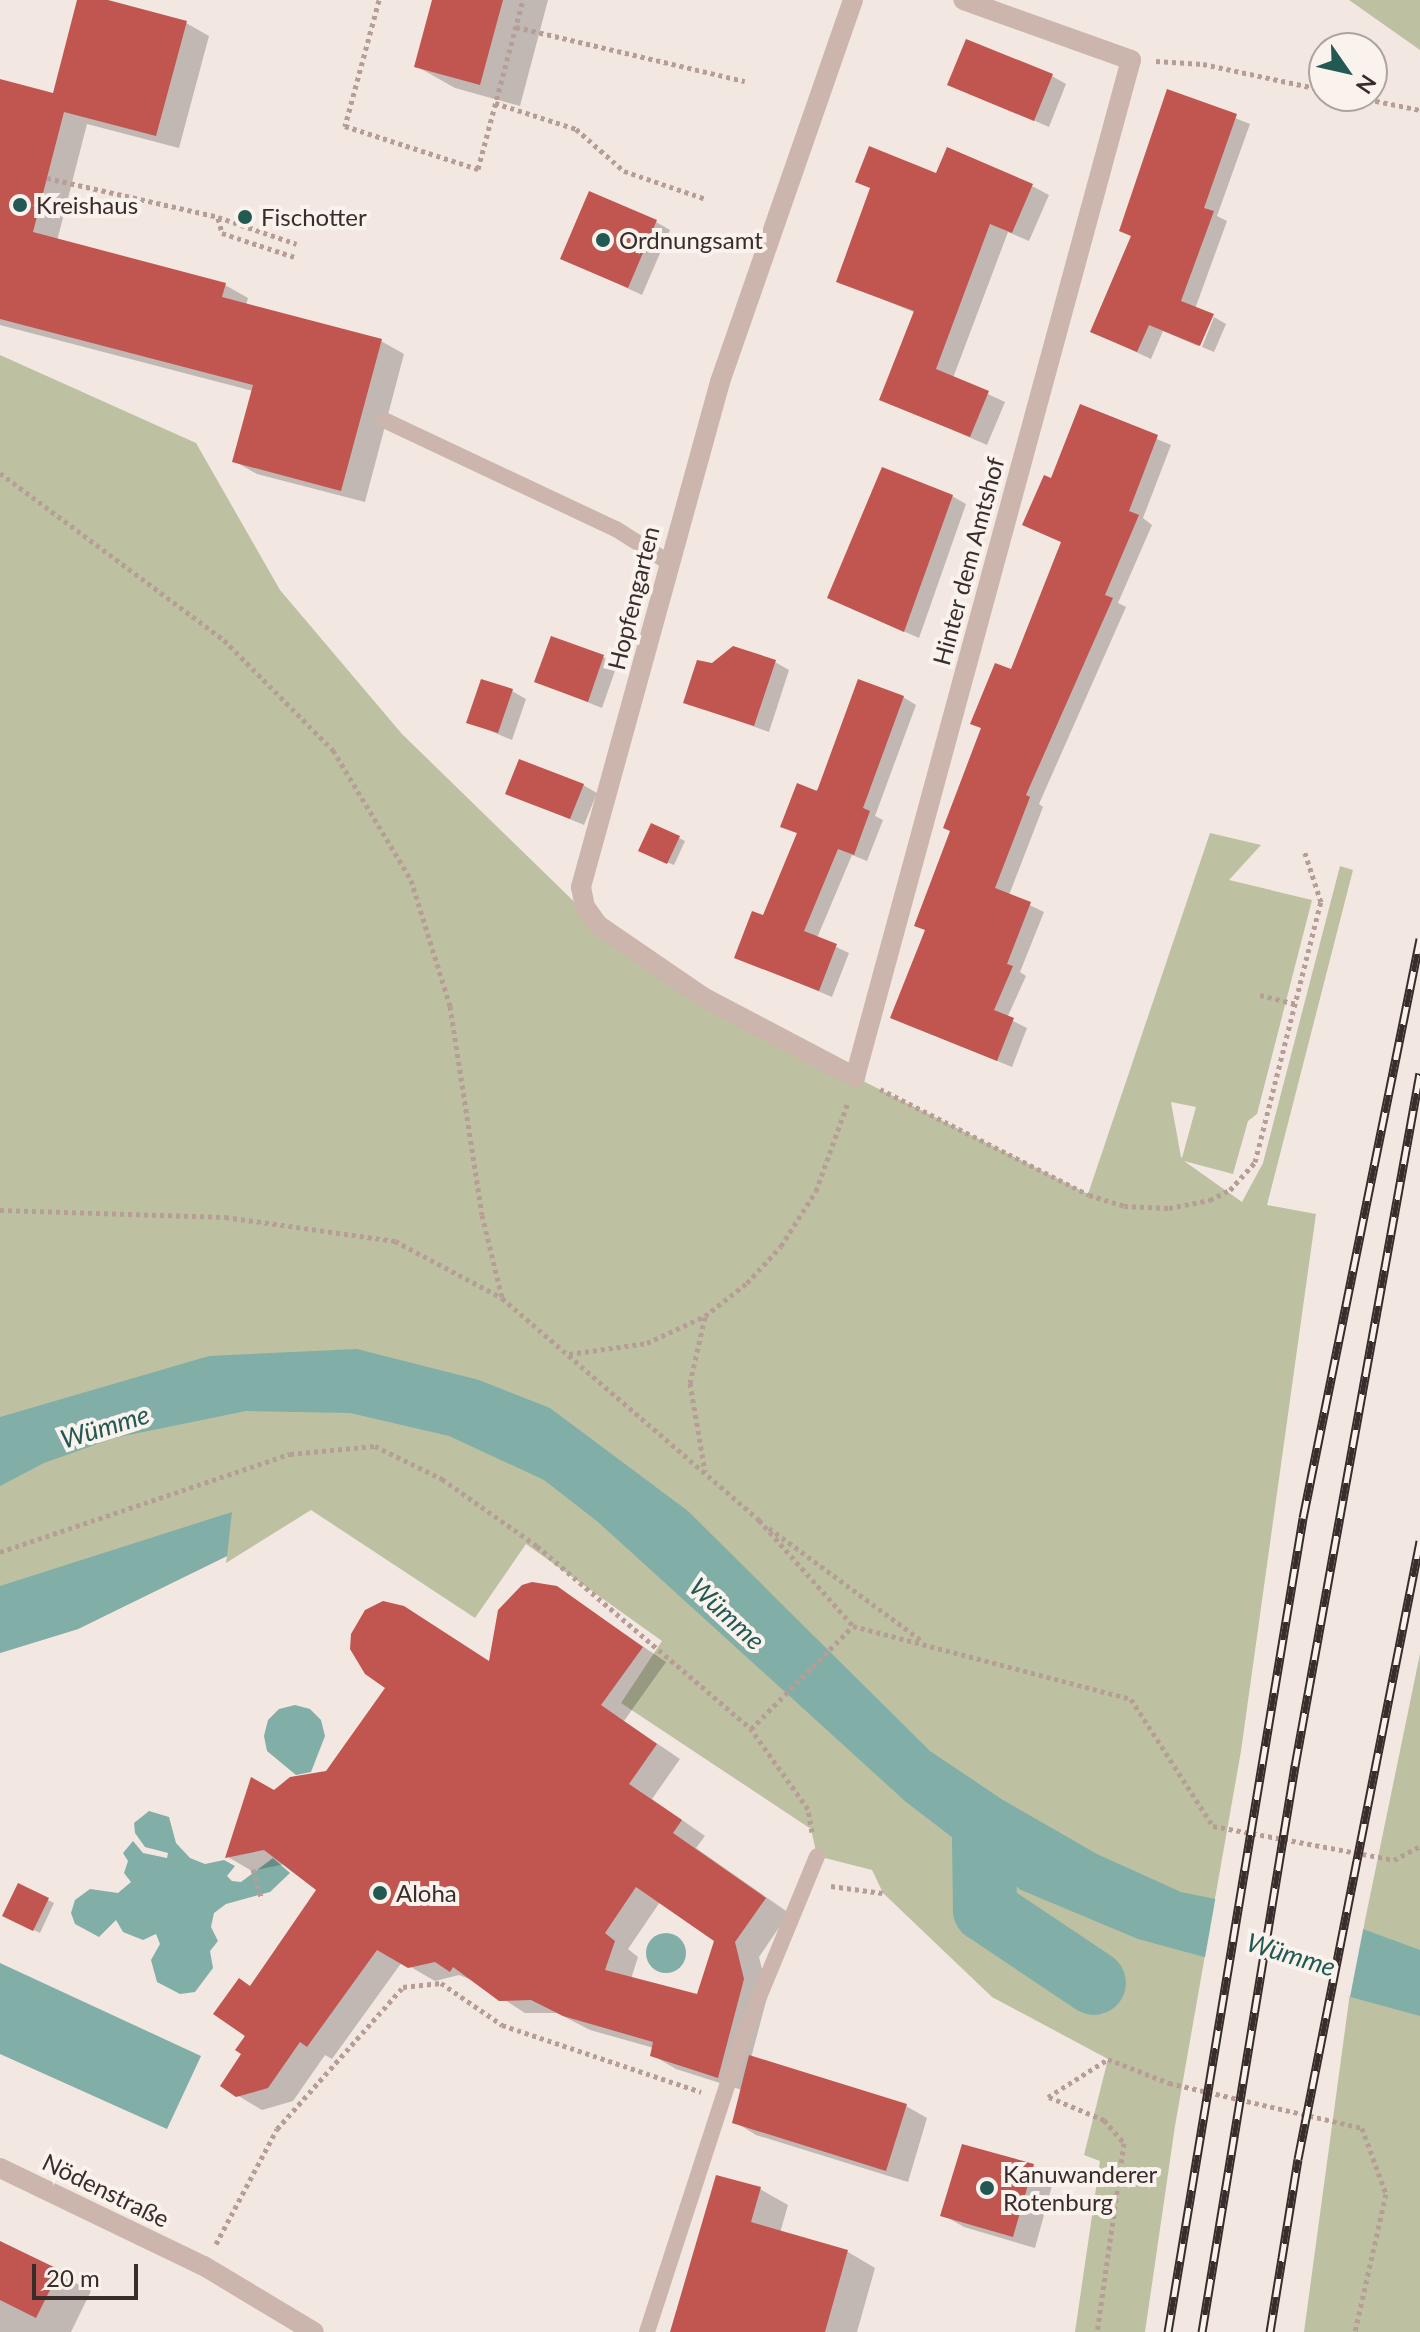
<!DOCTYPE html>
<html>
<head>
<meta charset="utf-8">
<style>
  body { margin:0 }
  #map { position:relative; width:1420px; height:2332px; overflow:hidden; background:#f2e7e1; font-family:Lato,sans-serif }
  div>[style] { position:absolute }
  .green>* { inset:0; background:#bdc1a1 }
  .water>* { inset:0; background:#81afa8 }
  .round { border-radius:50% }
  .pier>* { inset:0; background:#f2e7e1 }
  .shadow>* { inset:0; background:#0003 }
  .river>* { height:64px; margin:-32px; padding:0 32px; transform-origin:32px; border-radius:32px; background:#81afa8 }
  .building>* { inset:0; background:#c15651 }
  .path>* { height:5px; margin-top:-2.5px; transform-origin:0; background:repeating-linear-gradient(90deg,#b69e97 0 4px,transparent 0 8px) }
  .lane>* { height:16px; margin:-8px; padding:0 8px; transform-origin:8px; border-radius:8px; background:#cbb5ad }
  .street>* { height:20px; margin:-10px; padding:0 10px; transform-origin:10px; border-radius:10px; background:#cbb5ad }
  .rail>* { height:9px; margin-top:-4.5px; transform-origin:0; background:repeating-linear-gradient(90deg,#faf2ed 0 18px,#392d2b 0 36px); box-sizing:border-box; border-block:2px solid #392d2b }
  .dots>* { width:22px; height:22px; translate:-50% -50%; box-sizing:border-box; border:4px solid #faf2ed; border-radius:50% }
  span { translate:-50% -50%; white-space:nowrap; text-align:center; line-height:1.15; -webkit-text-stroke:8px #faf2ed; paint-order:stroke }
  .poi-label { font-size:24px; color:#392d2b }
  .left { translate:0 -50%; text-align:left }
  .street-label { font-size:24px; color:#392d2b }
  .water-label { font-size:26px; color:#225952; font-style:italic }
  .north { position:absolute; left:1308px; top:32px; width:80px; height:80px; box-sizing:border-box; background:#faf2ed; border:2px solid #ada39f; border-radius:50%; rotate:124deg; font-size:22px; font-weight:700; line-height:32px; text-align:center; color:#392d2b }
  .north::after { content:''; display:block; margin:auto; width:28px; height:36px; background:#225952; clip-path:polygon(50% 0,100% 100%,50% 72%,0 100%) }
  .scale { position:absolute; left:32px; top:2264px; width:106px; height:36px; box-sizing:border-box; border:4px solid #392d2b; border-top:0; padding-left:10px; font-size:24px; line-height:28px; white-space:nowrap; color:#392d2b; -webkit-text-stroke:6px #faf2ed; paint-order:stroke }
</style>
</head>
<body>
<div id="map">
  <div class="green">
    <div style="clip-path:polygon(1349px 0,1420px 0,1420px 50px)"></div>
    <div style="clip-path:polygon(evenodd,0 355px,196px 443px,280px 590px,402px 734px,598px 925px,855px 1077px,1088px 1194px,1210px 833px,1261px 845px,1229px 880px,1312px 900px,1257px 1114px,1248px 1121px,1233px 1174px,1184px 1161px,1242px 1202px,1263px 1163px,1340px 866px,1353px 870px,1267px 1205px,1316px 1214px,1241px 1751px,1175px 2126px,1145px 2332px,1075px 2332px,1100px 2161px,1084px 2155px,1108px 2059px,992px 1997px,883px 1893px,872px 1870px,817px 1856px,811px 1829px,621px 1703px,662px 1641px,526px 1544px,475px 1618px,311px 1510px,226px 1563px,227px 1556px,78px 1629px,0 1653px,0 355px,1171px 1102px,1196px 1107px,1182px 1158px,1181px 1157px,1171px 1102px)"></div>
    <div style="clip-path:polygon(1420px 1654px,1420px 2332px,1304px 2332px,1350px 1993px)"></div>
  </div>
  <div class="water">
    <div style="clip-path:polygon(357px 1349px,479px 1380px,550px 1408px,688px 1511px,930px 1751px,1003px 1800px,1097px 1854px,1181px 1892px,1363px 1929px,1420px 1950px,1420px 2016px,1138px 1939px,1021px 1890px,906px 1802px,598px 1522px,544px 1480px,449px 1436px,350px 1413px,246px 1411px,114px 1438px,44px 1463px,0 1486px,0 1417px,209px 1356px)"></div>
    <div style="clip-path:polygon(232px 1512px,227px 1556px,78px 1629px,0 1653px,0 1586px)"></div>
    <div style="clip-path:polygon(295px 1705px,310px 1709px,321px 1720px,325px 1736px,311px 1772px,296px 1775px,267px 1751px,264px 1736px,268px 1720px,279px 1709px)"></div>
    <div style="clip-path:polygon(149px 1811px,169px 1817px,176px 1843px,190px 1858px,205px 1864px,224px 1860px,235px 1866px,227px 1876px,232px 1881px,241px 1882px,273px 1858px,290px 1873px,270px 1892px,226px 1904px,214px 1913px,211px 1927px,218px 1941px,210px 1951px,213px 1968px,195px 1992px,180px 1994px,157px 1982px,151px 1960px,160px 1944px,156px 1934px,143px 1940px,123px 1932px,116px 1920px,99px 1937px,75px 1924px,71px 1913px,75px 1900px,90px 1889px,118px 1893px,131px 1882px,124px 1873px,128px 1861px,123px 1853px,133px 1841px,143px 1853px,167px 1858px,168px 1853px,145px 1847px,135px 1833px,134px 1823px)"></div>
    <div class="round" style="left:646px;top:1933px;width:40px;height:40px"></div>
    <div style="clip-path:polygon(0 1963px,201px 2056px,167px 2129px,0 2054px)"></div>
  </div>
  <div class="pier">
    <div style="clip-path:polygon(1216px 1895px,1364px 1925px,1350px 1997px,1204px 1963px)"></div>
  </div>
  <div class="shadow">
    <div style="clip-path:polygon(79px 0,100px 0,186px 23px,209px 36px,179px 148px,87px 124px,57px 241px,225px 285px,248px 298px,246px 305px,381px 341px,404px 354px,365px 502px,257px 474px,234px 461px,253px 391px,0 325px,0 81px,54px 95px)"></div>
    <div style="clip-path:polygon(434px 0,548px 0,520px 106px,455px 88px,416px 66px)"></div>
    <div style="clip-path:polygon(1052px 76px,1066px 84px,1049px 127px,977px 96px)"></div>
    <div style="clip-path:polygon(1169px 92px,1250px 124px,1217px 216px,1227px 221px,1195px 309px,1211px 316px,1198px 346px,1163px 331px,1151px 359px,1093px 332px,1133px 237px)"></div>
    <div style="clip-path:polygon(937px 176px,1032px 186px,1049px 195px,1029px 241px,1008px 232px,953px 378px,1005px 402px,987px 445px,881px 399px,916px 313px,838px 281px)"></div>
    <div style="clip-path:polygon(656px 222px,670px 230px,642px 295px,562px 258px)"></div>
    <div style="clip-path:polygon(1214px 317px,1226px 324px,1214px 352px,1202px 347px)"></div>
    <div style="clip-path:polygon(1081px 407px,1171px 445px,1143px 518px,1152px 525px,1118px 603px,1126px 607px,1039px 804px,1043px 807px,1009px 895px,1044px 912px,1020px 972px,1026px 976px,1007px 1018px,1027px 1028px,1012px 1067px,893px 1018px,927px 931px,917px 925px,1063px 543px,1025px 525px,1052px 480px)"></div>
    <div style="clip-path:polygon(952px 496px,966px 504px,919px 638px,844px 605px)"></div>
    <div style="clip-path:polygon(603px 657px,617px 665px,602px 708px,537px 682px)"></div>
    <div style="clip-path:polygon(775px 662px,789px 670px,769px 732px,685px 702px,712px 665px)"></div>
    <div style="clip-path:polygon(512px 691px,526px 699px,512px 740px,469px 722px)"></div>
    <div style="clip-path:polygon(903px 697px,916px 705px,875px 816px,883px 820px,867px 861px,852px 855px,817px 938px,849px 953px,832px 997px,736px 957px,764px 918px,798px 834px,783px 826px)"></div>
    <div style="clip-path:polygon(583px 785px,597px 793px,584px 825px,507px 793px)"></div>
    <div style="clip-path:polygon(679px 838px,685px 841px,674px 865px,647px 854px)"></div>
    <div style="clip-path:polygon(evenodd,557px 1588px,666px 1662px,624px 1721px,680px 1759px,652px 1799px,705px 1836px,696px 1848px,789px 1913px,759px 1957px,768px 1994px,751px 2058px,906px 2106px,927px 2118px,908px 2182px,756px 2135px,735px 2122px,745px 2091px,676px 2069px,652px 2055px,654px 2048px,590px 2030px,557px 2013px,525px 2013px,477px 1982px,459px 1975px,435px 1981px,402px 1962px,332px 2059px,325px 2055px,293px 2101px,262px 2110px,237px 2095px,251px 1987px,318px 1890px,285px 1864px,252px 1871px,228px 1857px,274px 1792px,327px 1772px,490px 1662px,557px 1588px,660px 1902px,716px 1941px,698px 1996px,631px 1979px,638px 1957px,628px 1949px,660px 1902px)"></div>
    <div style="clip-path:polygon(19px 1886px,54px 1903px,40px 1933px,11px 1919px)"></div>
    <div style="clip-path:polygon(1033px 2166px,1054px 2178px,1035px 2248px,964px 2227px,943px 2215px)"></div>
    <div style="clip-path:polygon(760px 2189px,788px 2205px,780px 2233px,848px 2252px,875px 2268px,857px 2332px,672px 2332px)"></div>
    <div style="clip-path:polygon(0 2244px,91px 2291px,71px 2332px,0 2332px)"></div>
  </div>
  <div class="river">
    <div style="left:984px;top:1839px;width:71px;rotate:89.2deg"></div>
    <div style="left:985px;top:1910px;width:131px;rotate:33.8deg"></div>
  </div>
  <div class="building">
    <div style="clip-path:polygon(77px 0,108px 0,187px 21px,156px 136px,64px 112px,33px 232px,226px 283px,222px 297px,382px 339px,341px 491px,232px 462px,253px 385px,0 319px,0 79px,53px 93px)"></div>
    <div style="clip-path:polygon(432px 0,503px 0,480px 85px,414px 67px)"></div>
    <div style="clip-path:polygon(966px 39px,1053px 74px,1034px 121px,947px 85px)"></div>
    <div style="clip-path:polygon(1167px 89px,1237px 114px,1204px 208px,1214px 211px,1181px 301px,1214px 314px,1200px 346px,1149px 325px,1137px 352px,1090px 332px,1131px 236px,1119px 231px)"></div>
    <div style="clip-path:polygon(869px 146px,936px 173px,947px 147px,1033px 184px,1012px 233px,990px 224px,936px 369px,989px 391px,970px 437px,879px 400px,914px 311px,836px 282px,870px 188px,855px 182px)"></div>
    <div style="clip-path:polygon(589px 191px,657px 220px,628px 288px,560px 259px)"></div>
    <div style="clip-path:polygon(1080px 404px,1158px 435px,1129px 511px,1139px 515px,1105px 595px,1113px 598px,1026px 795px,1030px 797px,995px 888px,1031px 902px,1007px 964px,1013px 966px,994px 1010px,1014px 1018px,997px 1061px,890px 1018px,925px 930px,914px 926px,950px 831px,943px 828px,981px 728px,970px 724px,995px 663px,1011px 669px,1061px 542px,1022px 525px,1044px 475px,1051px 478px)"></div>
    <div style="clip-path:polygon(882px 467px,953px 495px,904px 632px,827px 598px)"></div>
    <div style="clip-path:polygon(551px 636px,604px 655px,588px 702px,534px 682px)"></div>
    <div style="clip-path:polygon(733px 646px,776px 660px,754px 726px,683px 703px,697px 660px,712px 663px)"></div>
    <div style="clip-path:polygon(481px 679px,513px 689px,498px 733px,466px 723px)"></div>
    <div style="clip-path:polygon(858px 679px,904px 696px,863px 808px,870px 811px,854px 855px,838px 849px,804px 931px,837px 944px,819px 991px,734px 958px,752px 911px,763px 915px,797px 833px,780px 827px,797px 783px,817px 791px)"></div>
    <div style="clip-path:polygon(519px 759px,584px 784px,570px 819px,505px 794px)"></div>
    <div style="clip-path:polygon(651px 823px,680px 836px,667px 864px,638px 851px)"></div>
    <div style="clip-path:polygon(evenodd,532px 1582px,557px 1586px,643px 1647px,601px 1705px,657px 1744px,629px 1784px,682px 1820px,673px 1833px,766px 1898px,735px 1942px,744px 1979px,718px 2078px,650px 2056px,653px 2042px,563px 2016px,531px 2000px,499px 2001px,453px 1967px,450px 1972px,435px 1962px,408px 1968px,377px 1950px,307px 2047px,300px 2042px,268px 2088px,236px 2097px,220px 2086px,241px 2054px,235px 2050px,245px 2036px,213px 2014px,239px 1978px,250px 1986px,316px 1890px,264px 1850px,225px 1858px,251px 1777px,274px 1790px,290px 1777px,326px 1771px,385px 1688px,365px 1674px,350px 1649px,351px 1634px,365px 1610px,383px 1601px,404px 1606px,489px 1661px,498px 1610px,522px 1585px,532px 1582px,636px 1887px,714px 1941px,697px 1994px,605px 1970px,615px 1941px,605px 1933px,636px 1887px)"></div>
    <div style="clip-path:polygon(18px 1883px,49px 1898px,33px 1931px,2px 1916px)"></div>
    <div style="clip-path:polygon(749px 2055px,907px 2104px,886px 2171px,732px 2123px)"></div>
    <div style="clip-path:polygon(962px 2144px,1034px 2164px,1013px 2237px,940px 2216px)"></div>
    <div style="clip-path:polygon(716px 2175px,761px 2187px,751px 2222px,848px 2250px,825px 2332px,670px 2332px)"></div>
    <div style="clip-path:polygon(0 2241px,60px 2270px,36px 2318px,0 2300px)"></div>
  </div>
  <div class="path">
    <div style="left:379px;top:0;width:131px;rotate:105.1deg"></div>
    <div style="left:345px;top:126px;width:140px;rotate:17.9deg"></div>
    <div style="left:478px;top:169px;width:175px;rotate:-75.1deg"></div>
    <div style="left:516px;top:27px;width:235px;rotate:13.3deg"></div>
    <div style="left:1156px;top:61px;width:47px;rotate:3.7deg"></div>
    <div style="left:1203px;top:64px;width:124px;rotate:12.1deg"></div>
    <div style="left:1352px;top:96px;width:69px;rotate:11.6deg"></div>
    <div style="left:495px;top:103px;width:85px;rotate:17.8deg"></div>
    <div style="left:576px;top:129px;width:64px;rotate:41.2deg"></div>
    <div style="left:624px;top:171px;width:87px;rotate:18.9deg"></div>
    <div style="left:47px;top:178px;width:175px;rotate:12.8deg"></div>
    <div style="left:218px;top:217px;width:83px;rotate:18.9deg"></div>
    <div style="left:218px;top:218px;width:16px;rotate:75deg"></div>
    <div style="left:222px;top:233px;width:76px;rotate:18.4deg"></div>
    <div style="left:0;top:473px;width:279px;rotate:36.7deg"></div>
    <div style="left:224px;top:640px;width:155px;rotate:45.3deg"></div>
    <div style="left:333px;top:750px;width:152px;rotate:59deg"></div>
    <div style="left:411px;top:880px;width:132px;rotate:72.8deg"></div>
    <div style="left:450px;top:1006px;width:211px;rotate:81.3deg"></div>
    <div style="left:482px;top:1215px;width:84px;rotate:76.3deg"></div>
    <div style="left:1260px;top:995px;width:36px;rotate:14deg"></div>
    <div style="left:880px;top:1089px;width:234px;rotate:26.9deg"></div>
    <div style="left:1089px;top:1195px;width:37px;rotate:17deg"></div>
    <div style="left:1124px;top:1206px;width:45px;rotate:2.5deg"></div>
    <div style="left:1169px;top:1208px;width:42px;rotate:-11deg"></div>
    <div style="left:1210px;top:1200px;width:22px;rotate:-27deg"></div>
    <div style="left:1230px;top:1190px;width:38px;rotate:-48deg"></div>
    <div style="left:1255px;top:1162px;width:268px;rotate:-75.8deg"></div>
    <div style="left:1321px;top:902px;width:55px;rotate:-108.1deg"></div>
    <div style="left:0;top:1210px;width:225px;rotate:1.8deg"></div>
    <div style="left:225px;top:1217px;width:172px;rotate:8deg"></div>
    <div style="left:395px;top:1241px;width:121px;rotate:28deg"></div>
    <div style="left:502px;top:1298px;width:340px;rotate:40.8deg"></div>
    <div style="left:759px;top:1520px;width:142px;rotate:48.4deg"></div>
    <div style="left:853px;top:1626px;width:287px;rotate:14.7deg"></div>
    <div style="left:1131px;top:1699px;width:151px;rotate:57.2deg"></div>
    <div style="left:1213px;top:1826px;width:184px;rotate:10.6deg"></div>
    <div style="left:1394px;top:1860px;width:30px;rotate:-28deg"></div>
    <div style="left:705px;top:1317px;width:68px;rotate:102.8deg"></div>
    <div style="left:690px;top:1383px;width:90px;rotate:80.4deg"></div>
    <div style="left:569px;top:1354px;width:79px;rotate:-8deg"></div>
    <div style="left:647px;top:1343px;width:64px;rotate:-25deg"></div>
    <div style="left:705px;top:1316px;width:53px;rotate:-38.2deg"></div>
    <div style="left:747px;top:1283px;width:50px;rotate:-47.4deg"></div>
    <div style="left:781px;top:1246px;width:65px;rotate:-57.5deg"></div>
    <div style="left:816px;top:1191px;width:95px;rotate:-70.2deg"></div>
    <div style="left:769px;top:1528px;width:190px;rotate:36.4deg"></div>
    <div style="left:0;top:1552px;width:306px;rotate:-18.7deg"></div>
    <div style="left:290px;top:1454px;width:85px;rotate:-5.4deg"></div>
    <div style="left:375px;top:1446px;width:75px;rotate:26.2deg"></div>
    <div style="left:442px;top:1479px;width:116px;rotate:35.2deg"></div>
    <div style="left:537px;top:1546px;width:282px;rotate:40.5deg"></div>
    <div style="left:812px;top:1832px;width:23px;rotate:-100deg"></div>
    <div style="left:808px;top:1809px;width:98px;rotate:-125.5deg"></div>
    <div style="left:751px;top:1729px;width:145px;rotate:-45.3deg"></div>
    <div style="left:253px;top:1869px;width:32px;rotate:74deg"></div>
    <div style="left:831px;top:1886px;width:52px;rotate:7.7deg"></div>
    <div style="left:1048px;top:2097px;width:71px;rotate:-32.3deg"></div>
    <div style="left:1108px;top:2059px;width:66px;rotate:21.5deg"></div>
    <div style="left:1169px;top:2083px;width:198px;rotate:13.1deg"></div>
    <div style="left:1362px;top:2128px;width:70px;rotate:70deg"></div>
    <div style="left:1386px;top:2194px;width:141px;rotate:102.7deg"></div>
    <div style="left:1049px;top:2097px;width:60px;rotate:22.7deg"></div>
    <div style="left:1104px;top:2120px;width:30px;rotate:49deg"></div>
    <div style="left:1124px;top:2143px;width:191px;rotate:98.1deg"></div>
    <div style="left:216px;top:2244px;width:130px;rotate:-62.1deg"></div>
    <div style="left:277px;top:2129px;width:190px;rotate:-48.4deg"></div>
    <div style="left:403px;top:1987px;width:38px;rotate:-6deg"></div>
    <div style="left:441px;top:1983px;width:74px;rotate:34.5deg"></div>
    <div style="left:502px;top:2025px;width:210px;rotate:18.6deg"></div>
  </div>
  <div class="lane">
    <div style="left:384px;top:420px;width:256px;rotate:25.2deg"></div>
    <div style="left:616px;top:529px;width:62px;rotate:32.4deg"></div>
    <div style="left:647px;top:2332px;width:317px;rotate:-72deg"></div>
    <div style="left:745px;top:2031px;width:189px;rotate:-67.6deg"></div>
  </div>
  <div class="street">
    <div style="left:853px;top:0;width:404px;rotate:109.2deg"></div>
    <div style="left:720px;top:382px;width:524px;rotate:105.39deg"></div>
    <div style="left:581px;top:887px;width:20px;rotate:79deg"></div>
    <div style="left:585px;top:907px;width:22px;rotate:54deg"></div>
    <div style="left:598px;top:925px;width:127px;rotate:34.4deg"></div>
    <div style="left:703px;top:997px;width:172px;rotate:27.8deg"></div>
    <div style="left:855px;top:1077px;width:1054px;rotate:-74.82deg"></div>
    <div style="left:1131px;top:60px;width:178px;rotate:-160.3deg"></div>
    <div style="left:0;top:2168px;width:226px;rotate:25.7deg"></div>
    <div style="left:204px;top:2266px;width:128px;rotate:31deg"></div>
  </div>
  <div class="rail">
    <div style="left:1168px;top:2332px;width:825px;rotate:-80.58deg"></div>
    <div style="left:1303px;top:1518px;width:591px;rotate:-78.58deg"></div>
    <div style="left:1202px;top:2332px;width:574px;rotate:-80.67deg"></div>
    <div style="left:1295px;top:1766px;width:704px;rotate:-79.78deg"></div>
    <div style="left:1270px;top:2332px;width:175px;rotate:-80.8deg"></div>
    <div style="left:1298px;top:2159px;width:630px;rotate:-78.83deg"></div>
  </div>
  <div class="dots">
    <div style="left:20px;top:205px;background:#225952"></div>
    <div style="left:245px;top:217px;background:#225952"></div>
    <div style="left:603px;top:240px;background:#225952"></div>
    <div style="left:380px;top:1893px;background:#225952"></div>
    <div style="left:987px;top:2188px;background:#225952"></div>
  </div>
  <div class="poi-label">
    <span class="left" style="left:36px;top:205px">Kreishaus</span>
    <span class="left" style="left:261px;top:217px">Fischotter</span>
    <span class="left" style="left:619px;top:240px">Ordnungsamt</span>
    <span class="left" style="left:396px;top:1893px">Aloha</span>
    <span class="left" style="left:1003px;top:2188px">Kanuwanderer<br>Rotenburg</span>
  </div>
  <div class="street-label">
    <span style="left:968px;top:561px;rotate:-75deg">Hinter dem Amtshof</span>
    <span style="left:633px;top:598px;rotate:-76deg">Hopfengarten</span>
    <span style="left:106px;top:2190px;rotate:26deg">Nödenstraße</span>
  </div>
  <div class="water-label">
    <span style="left:105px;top:1427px;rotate:-17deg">Wümme</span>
    <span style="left:727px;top:1614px;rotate:43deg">Wümme</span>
    <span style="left:1291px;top:1955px;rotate:17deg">Wümme</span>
  </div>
  <div class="north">N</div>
  <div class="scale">20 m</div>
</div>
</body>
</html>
